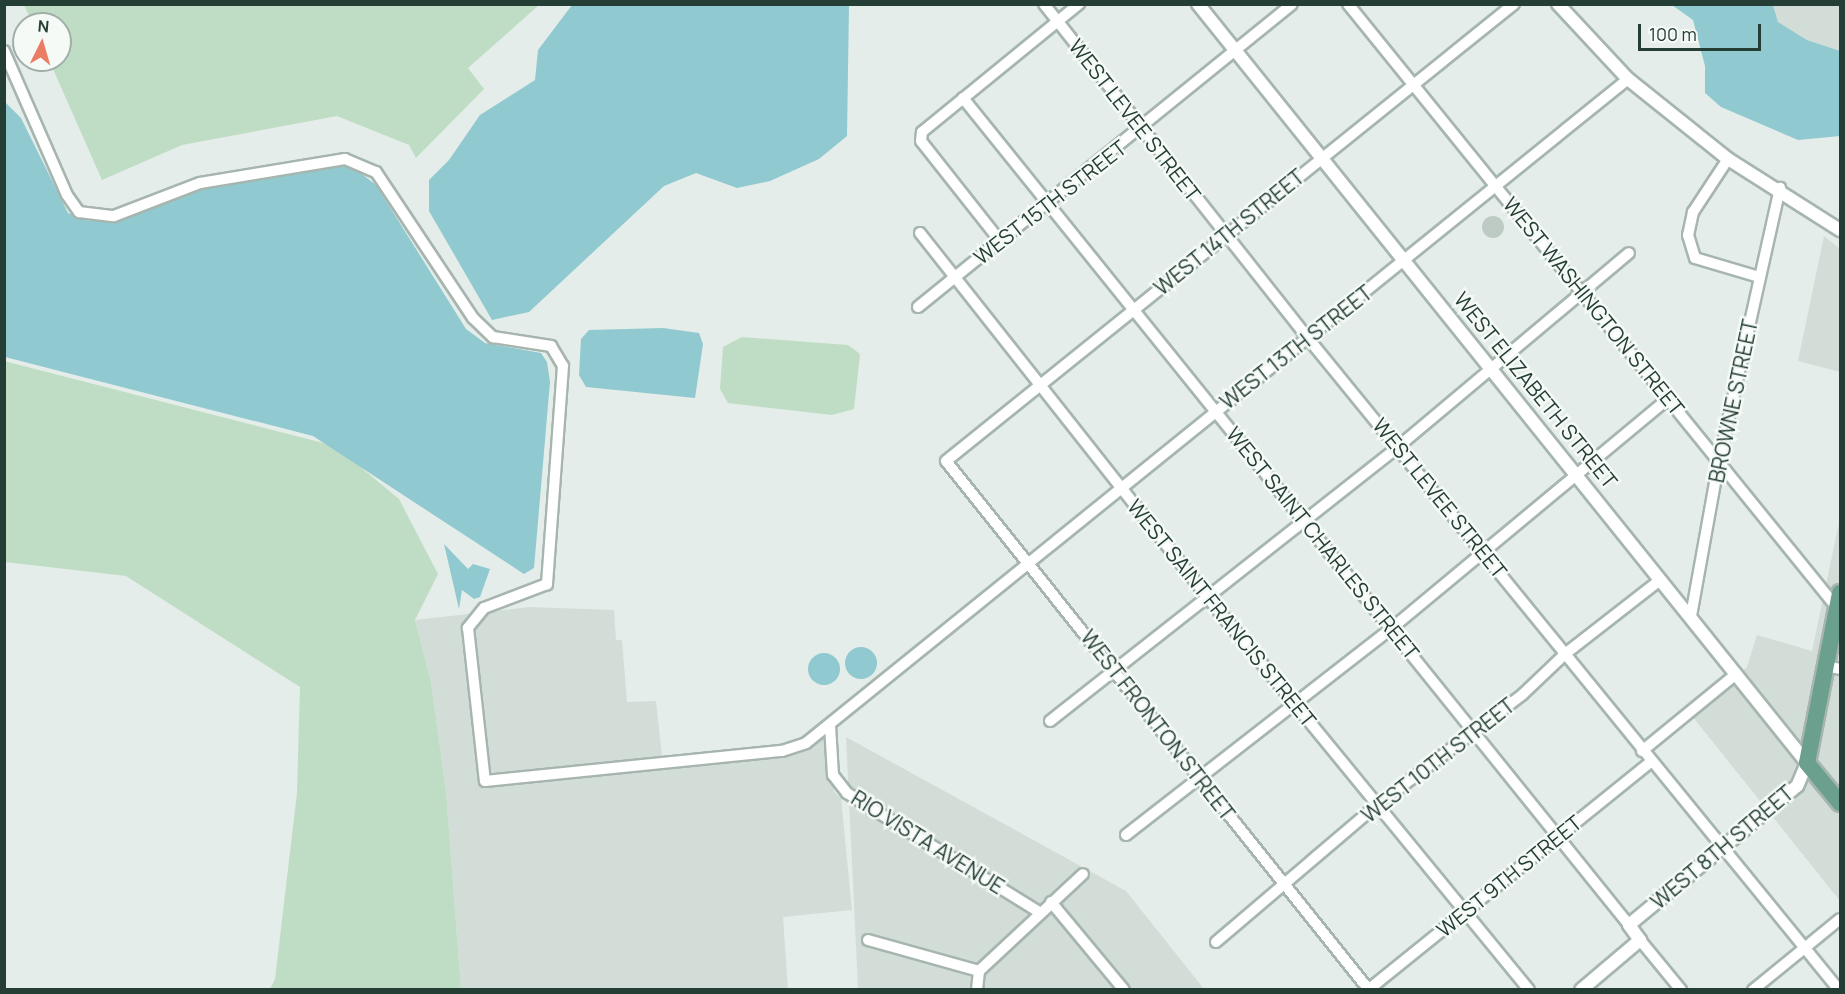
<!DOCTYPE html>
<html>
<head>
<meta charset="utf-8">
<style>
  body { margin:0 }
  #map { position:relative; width:1845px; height:994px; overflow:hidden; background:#e4ede9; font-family:Manrope,sans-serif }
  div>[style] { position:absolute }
  .built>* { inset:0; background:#d3ddd8 }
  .green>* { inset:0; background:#bfddc5 }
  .water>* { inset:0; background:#90c9cf }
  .round { border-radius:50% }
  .building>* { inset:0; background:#bdcbc4 }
  .roads { filter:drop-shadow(2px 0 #a7b5af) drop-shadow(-2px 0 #a7b5af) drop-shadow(0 2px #a7b5af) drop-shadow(0 -2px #a7b5af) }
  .minor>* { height:10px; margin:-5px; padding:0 5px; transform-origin:5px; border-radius:5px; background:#fff }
  .tertiary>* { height:12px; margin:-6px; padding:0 6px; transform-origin:6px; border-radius:6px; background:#fff }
  .primary>* { height:16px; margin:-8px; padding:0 8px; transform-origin:8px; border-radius:8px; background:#6ba08f }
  span { translate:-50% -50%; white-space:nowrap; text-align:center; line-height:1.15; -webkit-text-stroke:5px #f5faf7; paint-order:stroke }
  .street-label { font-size:21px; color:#253e35 }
  .frame { position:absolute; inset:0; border:6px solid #253e35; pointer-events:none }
  .north { position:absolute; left:12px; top:12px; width:60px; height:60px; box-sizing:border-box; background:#f5faf7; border:2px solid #a2afa9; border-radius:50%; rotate:5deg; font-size:16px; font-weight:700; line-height:24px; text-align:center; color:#253e35 }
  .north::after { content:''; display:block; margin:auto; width:21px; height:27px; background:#eb7d65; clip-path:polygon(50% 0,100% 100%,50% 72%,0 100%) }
  .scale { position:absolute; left:1638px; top:24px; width:123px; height:27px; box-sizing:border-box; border:3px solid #253e35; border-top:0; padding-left:8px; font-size:18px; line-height:21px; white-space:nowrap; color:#253e35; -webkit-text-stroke:4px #f5faf7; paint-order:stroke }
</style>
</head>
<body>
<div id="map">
  <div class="built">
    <div style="clip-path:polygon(1773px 5px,1840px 5px,1840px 51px,1807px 40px,1778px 22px)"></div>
    <div style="clip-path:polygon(1824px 236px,1840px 249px,1840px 372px,1798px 361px)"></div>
    <div style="clip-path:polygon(1840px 518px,1840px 901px,1692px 716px,1747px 667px,1757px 635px,1812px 651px)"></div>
    <div style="clip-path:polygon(529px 607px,614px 610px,616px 640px,622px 640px,627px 702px,656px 701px,662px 756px,793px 743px,825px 718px,834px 792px,841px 798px,852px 910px,783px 917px,788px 989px,461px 989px,446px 791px,431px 682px,415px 620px)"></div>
    <div style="clip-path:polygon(846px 737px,1126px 891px,1204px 989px,858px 989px)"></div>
  </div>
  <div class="green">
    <div style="clip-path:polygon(24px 5px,539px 5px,468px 68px,484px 89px,416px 158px,409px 145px,337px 116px,182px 145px,102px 180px,49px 60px,60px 60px,60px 24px,33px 24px)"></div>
    <div style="clip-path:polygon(742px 337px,848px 345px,860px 354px,854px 409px,832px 415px,728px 403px,720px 389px,723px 347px)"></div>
    <div style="clip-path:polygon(4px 361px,335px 446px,399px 499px,438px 574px,415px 620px,431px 682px,446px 791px,461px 989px,270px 989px,275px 979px,297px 793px,300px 687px,126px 576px,5px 562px)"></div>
  </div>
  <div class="water">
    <div style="clip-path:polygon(572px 5px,849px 5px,847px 136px,819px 159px,770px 181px,737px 188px,696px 173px,664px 186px,529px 312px,492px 320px,429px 211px,429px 180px,449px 160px,480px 115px,535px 80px,538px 50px)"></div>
    <div style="clip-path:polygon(1672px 5px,1773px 5px,1778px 22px,1807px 40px,1840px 51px,1840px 136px,1798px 140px,1721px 107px,1705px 93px,1705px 66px,1693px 20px)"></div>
    <div style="clip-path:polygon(4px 101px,21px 118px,68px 213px,89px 221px,119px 220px,199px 187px,338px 164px,358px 171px,376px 185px,466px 329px,485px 343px,541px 353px,547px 362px,550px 382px,534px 568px,524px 574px,313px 436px,5px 357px)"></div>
    <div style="clip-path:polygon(663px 328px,699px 333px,703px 344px,695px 398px,586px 387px,579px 375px,581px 339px,589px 330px)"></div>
    <div style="clip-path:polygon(444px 544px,468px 569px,473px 564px,490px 569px,480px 597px,474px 599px,462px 590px,459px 609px)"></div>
    <div class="round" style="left:845px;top:647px;width:32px;height:32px"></div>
    <div class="round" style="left:808px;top:653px;width:32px;height:32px"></div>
  </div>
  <div class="building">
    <div class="round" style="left:1482px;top:216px;width:22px;height:22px"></div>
  </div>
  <div class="roads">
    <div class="minor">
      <div style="left:1044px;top:4px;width:424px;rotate:51.7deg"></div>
      <div style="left:1307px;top:337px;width:842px;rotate:50.83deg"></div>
      <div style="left:1348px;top:4px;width:779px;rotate:51deg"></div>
      <div style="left:4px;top:51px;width:157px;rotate:66.4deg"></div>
      <div style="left:67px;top:195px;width:21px;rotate:55deg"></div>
      <div style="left:79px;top:212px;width:35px;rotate:7deg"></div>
      <div style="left:114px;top:216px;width:92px;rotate:-21deg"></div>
      <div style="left:200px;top:183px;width:147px;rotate:-9.4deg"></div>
      <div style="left:345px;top:159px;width:34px;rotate:23deg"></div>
      <div style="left:376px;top:172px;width:175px;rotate:56.4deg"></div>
      <div style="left:473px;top:318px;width:28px;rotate:44deg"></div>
      <div style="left:493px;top:337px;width:59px;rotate:8.8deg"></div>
      <div style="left:551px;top:346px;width:23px;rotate:59deg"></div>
      <div style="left:563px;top:366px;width:219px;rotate:94.2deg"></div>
      <div style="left:547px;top:584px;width:67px;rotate:159.1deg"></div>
      <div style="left:484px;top:608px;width:26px;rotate:129deg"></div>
      <div style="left:468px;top:628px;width:154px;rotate:83.7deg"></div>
      <div style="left:485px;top:781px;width:299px;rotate:-5.8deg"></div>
      <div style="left:782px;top:751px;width:25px;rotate:-18deg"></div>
      <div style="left:806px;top:743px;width:1057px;rotate:-38.93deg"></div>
      <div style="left:963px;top:98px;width:1062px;rotate:51.15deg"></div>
      <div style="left:1728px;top:159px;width:64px;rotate:123.4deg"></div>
      <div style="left:1693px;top:212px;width:24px;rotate:102deg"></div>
      <div style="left:1688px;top:235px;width:24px;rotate:73deg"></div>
      <div style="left:1695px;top:258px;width:67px;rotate:16.5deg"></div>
      <div style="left:920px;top:233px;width:466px;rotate:51.7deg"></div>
      <div style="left:1209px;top:599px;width:505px;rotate:50.7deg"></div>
      <div style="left:1000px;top:241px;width:127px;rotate:-128.3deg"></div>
      <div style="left:921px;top:141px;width:9px;rotate:-84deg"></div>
      <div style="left:922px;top:132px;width:203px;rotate:-39.2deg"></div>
      <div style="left:918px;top:307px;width:481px;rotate:-39deg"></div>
      <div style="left:1691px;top:616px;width:158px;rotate:-79.8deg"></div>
      <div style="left:1719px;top:461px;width:280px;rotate:-77.4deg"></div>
      <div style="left:1826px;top:666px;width:14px;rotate:12deg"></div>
      <div style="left:1050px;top:721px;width:444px;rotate:-38.2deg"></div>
      <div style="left:1399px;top:446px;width:300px;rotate:-40deg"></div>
      <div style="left:830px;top:725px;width:50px;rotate:86.6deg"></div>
      <div style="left:833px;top:775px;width:23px;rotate:52deg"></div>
      <div style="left:847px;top:793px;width:226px;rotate:31.8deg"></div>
      <div style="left:1642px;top:751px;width:122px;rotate:-39.3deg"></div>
      <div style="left:1126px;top:835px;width:337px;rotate:-37.9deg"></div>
      <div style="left:1392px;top:628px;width:357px;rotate:-39.7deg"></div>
      <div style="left:1051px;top:902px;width:114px;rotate:50.3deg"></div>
      <div style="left:868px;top:940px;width:115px;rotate:15.6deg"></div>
      <div style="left:1640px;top:940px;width:65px;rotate:50.6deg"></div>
      <div style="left:1216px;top:942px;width:211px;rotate:-40.4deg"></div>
      <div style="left:1377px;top:805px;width:183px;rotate:-37.2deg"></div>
      <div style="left:1523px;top:694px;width:58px;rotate:-43.6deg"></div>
      <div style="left:1565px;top:654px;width:120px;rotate:-37.9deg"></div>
      <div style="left:977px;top:990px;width:19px;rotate:-84deg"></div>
      <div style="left:979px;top:971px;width:142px;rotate:-43deg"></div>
      <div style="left:1368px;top:990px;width:363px;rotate:-38.9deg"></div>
      <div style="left:1369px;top:990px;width:677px;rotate:-128.65deg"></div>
      <div style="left:946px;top:461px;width:729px;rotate:-38.82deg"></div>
      <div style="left:1753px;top:990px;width:112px;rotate:-39.2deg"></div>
    </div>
    <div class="tertiary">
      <div style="left:1198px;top:4px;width:973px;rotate:51.26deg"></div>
      <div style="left:1807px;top:763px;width:25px;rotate:113deg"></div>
      <div style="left:1797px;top:786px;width:218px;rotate:140.4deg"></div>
      <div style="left:1629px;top:925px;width:19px;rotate:54deg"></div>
      <div style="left:1640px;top:940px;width:77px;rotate:139.7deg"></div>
      <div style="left:1558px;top:4px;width:103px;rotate:47deg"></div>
      <div style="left:1628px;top:79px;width:128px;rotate:38.7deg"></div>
      <div style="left:1728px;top:159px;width:133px;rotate:32.4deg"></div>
    </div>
    <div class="primary">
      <div style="left:1840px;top:593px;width:173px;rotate:101deg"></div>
      <div style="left:1807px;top:763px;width:52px;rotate:50.5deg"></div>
    </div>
  </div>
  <div class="street-label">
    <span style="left:1135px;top:120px;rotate:52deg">WEST LEVEE STREET</span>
    <span style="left:1050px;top:202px;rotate:-38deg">WEST 15TH STREET</span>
    <span style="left:1229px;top:232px;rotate:-39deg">WEST 14TH STREET</span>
    <span style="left:1594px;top:306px;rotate:51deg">WEST WASHINGTON STREET</span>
    <span style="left:1296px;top:347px;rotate:-38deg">WEST 13TH STREET</span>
    <span style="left:1536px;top:390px;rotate:51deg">WEST ELIZABETH STREET</span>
    <span style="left:1733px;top:401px;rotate:-78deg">BROWNE STREET</span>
    <span style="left:1440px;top:498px;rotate:51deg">WEST LEVEE STREET</span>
    <span style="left:1323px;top:543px;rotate:51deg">WEST SAINT CHARLES STREET</span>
    <span style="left:1222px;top:613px;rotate:51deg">WEST SAINT FRANCIS STREET</span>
    <span style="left:1158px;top:725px;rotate:52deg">WEST FRONTON STREET</span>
    <span style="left:1438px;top:760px;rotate:-38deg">WEST 10TH STREET</span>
    <span style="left:928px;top:842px;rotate:32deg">RIO VISTA AVENUE</span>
    <span style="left:1722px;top:847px;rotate:-40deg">WEST 8TH STREET</span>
    <span style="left:1509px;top:876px;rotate:-39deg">WEST 9TH STREET</span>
  </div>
  <div class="frame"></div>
  <div class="north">N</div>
  <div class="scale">100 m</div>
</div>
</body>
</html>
